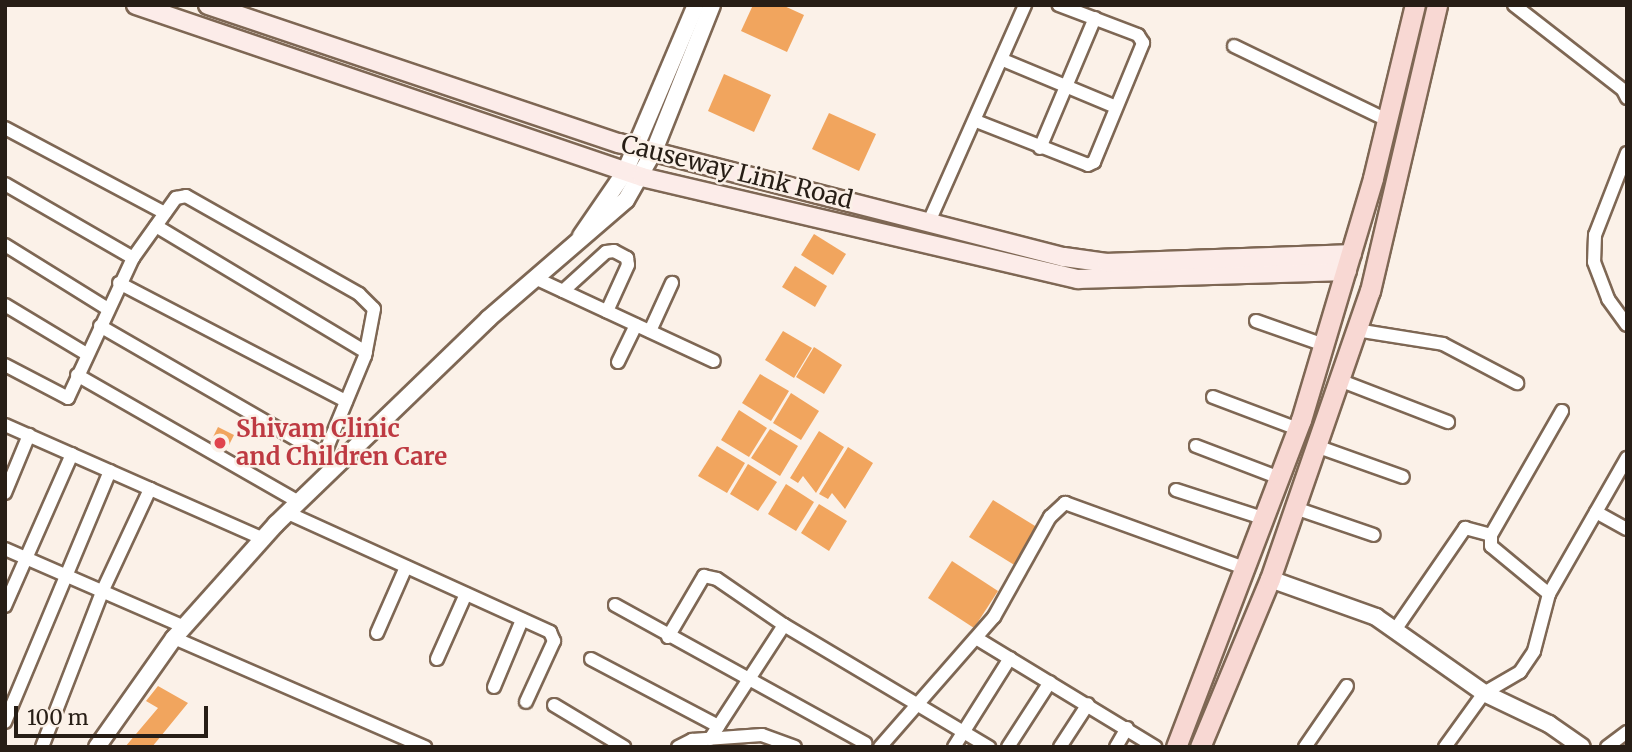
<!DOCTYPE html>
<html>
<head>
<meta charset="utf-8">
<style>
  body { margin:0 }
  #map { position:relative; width:1632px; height:752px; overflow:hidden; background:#fbf1e8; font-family:Merriweather,serif }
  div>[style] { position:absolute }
  .building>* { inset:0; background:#f1a55e }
  .roads { filter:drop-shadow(2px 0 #7e6754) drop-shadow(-2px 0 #7e6754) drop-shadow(0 2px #7e6754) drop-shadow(0 -2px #7e6754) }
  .minor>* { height:12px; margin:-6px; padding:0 6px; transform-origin:6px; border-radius:6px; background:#fff }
  .tertiary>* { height:16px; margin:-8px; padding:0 8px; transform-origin:8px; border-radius:8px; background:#fff }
  .secondary>* { height:18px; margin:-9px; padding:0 9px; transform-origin:9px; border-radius:9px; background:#fcece9 }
  .primary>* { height:19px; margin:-9.5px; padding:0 9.5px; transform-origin:9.5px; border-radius:9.5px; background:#f8d8d3 }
  .dots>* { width:19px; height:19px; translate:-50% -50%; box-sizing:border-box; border:4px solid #fbf1e8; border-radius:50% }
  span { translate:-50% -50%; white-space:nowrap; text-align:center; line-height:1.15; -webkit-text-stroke:5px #fbf1e8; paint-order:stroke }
  .street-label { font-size:24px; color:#271e16 }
  .health-label { font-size:24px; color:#be3a42; font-weight:700 }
  .left { translate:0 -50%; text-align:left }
  .frame { position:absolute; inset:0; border:7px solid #271e16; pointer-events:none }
  .scale { position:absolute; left:14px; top:706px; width:194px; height:32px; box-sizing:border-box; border:4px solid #271e16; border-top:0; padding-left:9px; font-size:21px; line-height:24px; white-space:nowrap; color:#271e16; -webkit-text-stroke:5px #fbf1e8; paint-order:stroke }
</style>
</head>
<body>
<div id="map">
  <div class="building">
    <div style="clip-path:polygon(753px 5px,782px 5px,804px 15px,787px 52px,741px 31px)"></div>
    <div style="clip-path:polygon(724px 74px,771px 95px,754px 132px,708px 111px)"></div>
    <div style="clip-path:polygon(829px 113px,876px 134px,859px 171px,812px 149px)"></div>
    <div style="clip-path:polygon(814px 234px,846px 254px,833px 275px,801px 255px)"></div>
    <div style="clip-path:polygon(795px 266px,827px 286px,815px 307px,782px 287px)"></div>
    <div style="clip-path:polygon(783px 331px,812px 348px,794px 378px,765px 360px)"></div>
    <div style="clip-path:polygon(814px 347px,842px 365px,824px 394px,796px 377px)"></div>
    <div style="clip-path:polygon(760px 374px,789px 391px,771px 421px,742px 403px)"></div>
    <div style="clip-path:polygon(791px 393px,819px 411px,801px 440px,773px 423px)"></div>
    <div style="clip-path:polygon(739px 410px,767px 428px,749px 457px,721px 440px)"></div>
    <div style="clip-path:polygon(218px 427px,234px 435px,224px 455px,208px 447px)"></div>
    <div style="clip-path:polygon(770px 429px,798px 446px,780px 476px,751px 458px)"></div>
    <div style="clip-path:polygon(819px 431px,844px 447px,816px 493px,803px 476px,798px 483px,790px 478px)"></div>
    <div style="clip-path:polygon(717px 446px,745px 463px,727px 493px,698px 476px)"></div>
    <div style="clip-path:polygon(848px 447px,873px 463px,845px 509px,832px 493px,828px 499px,819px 494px)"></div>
    <div style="clip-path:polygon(748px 464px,777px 482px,758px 511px,730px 494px)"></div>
    <div style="clip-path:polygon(786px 484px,814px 502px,796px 531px,768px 514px)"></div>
    <div style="clip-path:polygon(993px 500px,1040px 529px,1016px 566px,969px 537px)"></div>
    <div style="clip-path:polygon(819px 504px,847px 521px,829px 551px,801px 533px)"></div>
    <div style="clip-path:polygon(952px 561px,998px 591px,974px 628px,928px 598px)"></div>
    <div style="clip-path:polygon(158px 686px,188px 703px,152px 747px,125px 747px,158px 708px,146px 701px)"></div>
  </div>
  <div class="roads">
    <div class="minor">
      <div style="left:1514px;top:5px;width:138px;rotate:37.9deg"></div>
      <div style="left:1623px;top:90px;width:9px;rotate:63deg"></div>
      <div style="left:1234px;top:46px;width:170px;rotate:25.8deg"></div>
      <div style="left:1003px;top:60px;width:122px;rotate:22.6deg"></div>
      <div style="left:976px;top:121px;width:120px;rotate:21.4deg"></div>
      <div style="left:1088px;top:165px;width:7px;rotate:-27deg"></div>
      <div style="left:1094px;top:162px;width:129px;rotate:-67.6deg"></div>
      <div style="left:1143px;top:43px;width:9px;rotate:-122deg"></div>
      <div style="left:1138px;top:35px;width:85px;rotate:-159.2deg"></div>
      <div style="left:5px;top:128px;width:181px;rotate:28deg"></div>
      <div style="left:1040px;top:148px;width:141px;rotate:-67.1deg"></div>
      <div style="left:1627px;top:153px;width:88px;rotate:111.3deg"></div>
      <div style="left:1595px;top:235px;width:27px;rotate:92deg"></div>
      <div style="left:1594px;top:262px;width:40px;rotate:69deg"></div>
      <div style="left:1608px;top:299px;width:32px;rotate:54deg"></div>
      <div style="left:5px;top:184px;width:148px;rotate:30deg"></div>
      <div style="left:928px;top:224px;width:240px;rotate:-66.1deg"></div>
      <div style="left:156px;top:226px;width:245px;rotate:31deg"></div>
      <div style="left:5px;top:245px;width:121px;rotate:31.9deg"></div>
      <div style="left:535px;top:278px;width:197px;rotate:24.9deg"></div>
      <div style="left:119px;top:283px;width:256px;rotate:27.5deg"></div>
      <div style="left:563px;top:291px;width:58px;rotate:-42.2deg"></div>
      <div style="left:606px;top:252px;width:8px;rotate:-7deg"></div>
      <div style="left:614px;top:251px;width:15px;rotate:28deg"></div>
      <div style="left:627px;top:258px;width:7px;rotate:82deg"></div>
      <div style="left:628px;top:265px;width:51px;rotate:114.5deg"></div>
      <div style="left:5px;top:305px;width:93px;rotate:31deg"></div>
      <div style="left:1256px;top:321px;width:72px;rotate:19.4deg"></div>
      <div style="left:100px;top:326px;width:264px;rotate:30deg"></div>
      <div style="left:1356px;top:330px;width:88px;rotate:9.1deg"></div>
      <div style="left:1443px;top:344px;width:84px;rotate:27.8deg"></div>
      <div style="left:650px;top:331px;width:53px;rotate:-65.4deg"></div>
      <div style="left:618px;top:362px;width:41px;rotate:-64.1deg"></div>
      <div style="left:5px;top:365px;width:71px;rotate:27.6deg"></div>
      <div style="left:68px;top:398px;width:154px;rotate:-65.1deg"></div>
      <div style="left:133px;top:258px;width:74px;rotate:-54.4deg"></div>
      <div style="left:176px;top:198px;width:10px;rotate:-11deg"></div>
      <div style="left:186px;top:196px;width:199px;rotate:29.5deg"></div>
      <div style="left:359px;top:294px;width:21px;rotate:45deg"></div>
      <div style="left:374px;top:309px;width:48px;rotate:100.8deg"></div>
      <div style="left:365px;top:356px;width:107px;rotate:112.5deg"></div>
      <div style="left:77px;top:375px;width:256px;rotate:29.8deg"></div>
      <div style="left:1339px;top:380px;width:117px;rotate:21.1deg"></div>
      <div style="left:1213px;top:397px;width:91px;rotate:20.6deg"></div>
      <div style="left:5px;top:425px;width:282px;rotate:23.8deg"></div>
      <div style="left:1196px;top:446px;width:90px;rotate:20.9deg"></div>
      <div style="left:1316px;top:446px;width:92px;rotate:19.6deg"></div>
      <div style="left:1176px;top:490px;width:95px;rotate:17.9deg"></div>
      <div style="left:5px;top:493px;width:63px;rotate:-67.5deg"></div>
      <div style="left:1295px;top:508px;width:83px;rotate:18.9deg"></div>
      <div style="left:1596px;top:512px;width:35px;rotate:29deg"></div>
      <div style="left:288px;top:513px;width:288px;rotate:24.4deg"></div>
      <div style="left:550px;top:632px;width:10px;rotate:66deg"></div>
      <div style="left:554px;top:641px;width:67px;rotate:114.7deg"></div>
      <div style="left:5px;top:549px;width:195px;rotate:23.5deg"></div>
      <div style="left:1549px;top:594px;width:75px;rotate:-140.4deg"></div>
      <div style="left:1491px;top:546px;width:11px;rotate:-90deg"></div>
      <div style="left:1491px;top:535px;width:143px;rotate:-60.2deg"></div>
      <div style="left:615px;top:605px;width:286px;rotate:28.9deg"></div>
      <div style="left:5px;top:606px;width:166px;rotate:-66.2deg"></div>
      <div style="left:1395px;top:630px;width:124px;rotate:-55.5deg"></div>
      <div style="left:1465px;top:528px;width:27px;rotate:15deg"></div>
      <div style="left:377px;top:633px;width:72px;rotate:-66.3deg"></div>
      <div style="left:668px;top:637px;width:71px;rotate:-59.5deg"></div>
      <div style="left:704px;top:576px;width:13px;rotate:13deg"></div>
      <div style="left:717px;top:579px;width:81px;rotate:34.5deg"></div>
      <div style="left:174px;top:638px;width:274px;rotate:23.5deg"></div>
      <div style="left:976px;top:638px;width:210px;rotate:31.3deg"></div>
      <div style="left:437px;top:659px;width:71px;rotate:-66deg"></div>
      <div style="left:591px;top:659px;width:144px;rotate:27.8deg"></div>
      <div style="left:494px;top:687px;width:73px;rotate:-67.3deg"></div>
      <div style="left:554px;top:705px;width:82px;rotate:31deg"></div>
      <div style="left:5px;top:722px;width:272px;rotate:-67.3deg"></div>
      <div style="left:710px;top:739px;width:136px;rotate:-57deg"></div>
      <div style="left:784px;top:625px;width:239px;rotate:30.8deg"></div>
      <div style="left:42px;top:747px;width:166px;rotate:-68.8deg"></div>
      <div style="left:102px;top:592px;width:114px;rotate:-65deg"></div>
      <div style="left:678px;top:747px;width:16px;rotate:-27deg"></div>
      <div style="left:692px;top:740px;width:70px;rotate:-4.1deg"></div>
      <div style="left:762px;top:735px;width:35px;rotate:20deg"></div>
      <div style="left:880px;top:747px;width:173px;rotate:-48.8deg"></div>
      <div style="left:994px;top:617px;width:115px;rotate:-60.8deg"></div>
      <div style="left:1050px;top:517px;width:21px;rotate:-43deg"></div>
      <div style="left:1065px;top:503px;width:194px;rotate:19.9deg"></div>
      <div style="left:954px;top:747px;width:105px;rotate:-57.8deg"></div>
      <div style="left:1008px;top:747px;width:77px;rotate:-57.1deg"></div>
      <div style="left:1060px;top:747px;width:51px;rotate:-56.9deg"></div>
      <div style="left:1116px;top:747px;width:22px;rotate:-60deg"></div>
      <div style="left:1305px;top:747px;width:74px;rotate:-55.5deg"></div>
      <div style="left:1445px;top:747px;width:67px;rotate:-54.2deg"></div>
      <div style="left:1484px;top:693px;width:42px;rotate:-30.3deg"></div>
      <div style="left:1520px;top:672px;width:25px;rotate:-56deg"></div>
      <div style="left:1534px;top:651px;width:59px;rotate:-75.3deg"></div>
      <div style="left:1549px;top:594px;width:157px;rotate:-60.2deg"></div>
      <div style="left:1607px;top:747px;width:25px;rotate:-37deg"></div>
    </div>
    <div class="tertiary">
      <div style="left:581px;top:236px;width:78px;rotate:-55.5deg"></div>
      <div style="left:625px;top:172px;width:181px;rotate:-67deg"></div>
      <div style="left:1270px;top:579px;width:113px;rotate:19.7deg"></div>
      <div style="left:1376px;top:617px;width:132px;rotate:35.1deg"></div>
      <div style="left:1484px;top:693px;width:72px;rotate:25.5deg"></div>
      <div style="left:1549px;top:724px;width:40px;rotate:34.9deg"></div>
      <div style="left:97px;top:747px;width:133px;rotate:-54.8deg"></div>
      <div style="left:174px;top:638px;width:153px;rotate:-48.2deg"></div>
      <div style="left:276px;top:524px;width:295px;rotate:-44deg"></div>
      <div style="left:488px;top:319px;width:182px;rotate:-40.8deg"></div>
      <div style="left:626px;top:200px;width:56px;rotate:-60.3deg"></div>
      <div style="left:654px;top:151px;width:157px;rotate:-68.3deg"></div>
    </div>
    <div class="secondary">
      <div style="left:136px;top:5px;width:534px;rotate:18.77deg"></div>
      <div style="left:642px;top:177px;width:448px;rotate:13.2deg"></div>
      <div style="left:1078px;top:279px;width:269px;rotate:-1.7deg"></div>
      <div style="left:208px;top:5px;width:434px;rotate:18.6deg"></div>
      <div style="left:619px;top:143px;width:459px;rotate:14.4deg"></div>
      <div style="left:1064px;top:257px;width:43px;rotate:7.9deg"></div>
      <div style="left:1107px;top:263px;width:245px;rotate:-2.1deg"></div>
    </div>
    <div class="primary">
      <div style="left:1176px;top:747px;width:350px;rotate:-69.1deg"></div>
      <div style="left:1301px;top:420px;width:252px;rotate:-73.4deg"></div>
      <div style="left:1373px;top:178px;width:178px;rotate:-76.4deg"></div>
      <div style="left:1200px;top:747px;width:182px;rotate:-67.4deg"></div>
      <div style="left:1270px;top:579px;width:305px;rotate:-70.9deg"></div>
      <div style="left:1370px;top:291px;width:294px;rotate:-76.8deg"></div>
    </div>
  </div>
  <div class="dots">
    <div style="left:220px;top:443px;background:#e0444e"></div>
  </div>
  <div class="street-label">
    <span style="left:737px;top:172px;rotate:14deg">Causeway Link Road</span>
  </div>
  <div class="health-label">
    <span class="left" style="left:236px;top:443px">Shivam Clinic<br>and Children Care</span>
  </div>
  <div class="frame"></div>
  <div class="scale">100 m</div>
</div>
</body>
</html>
